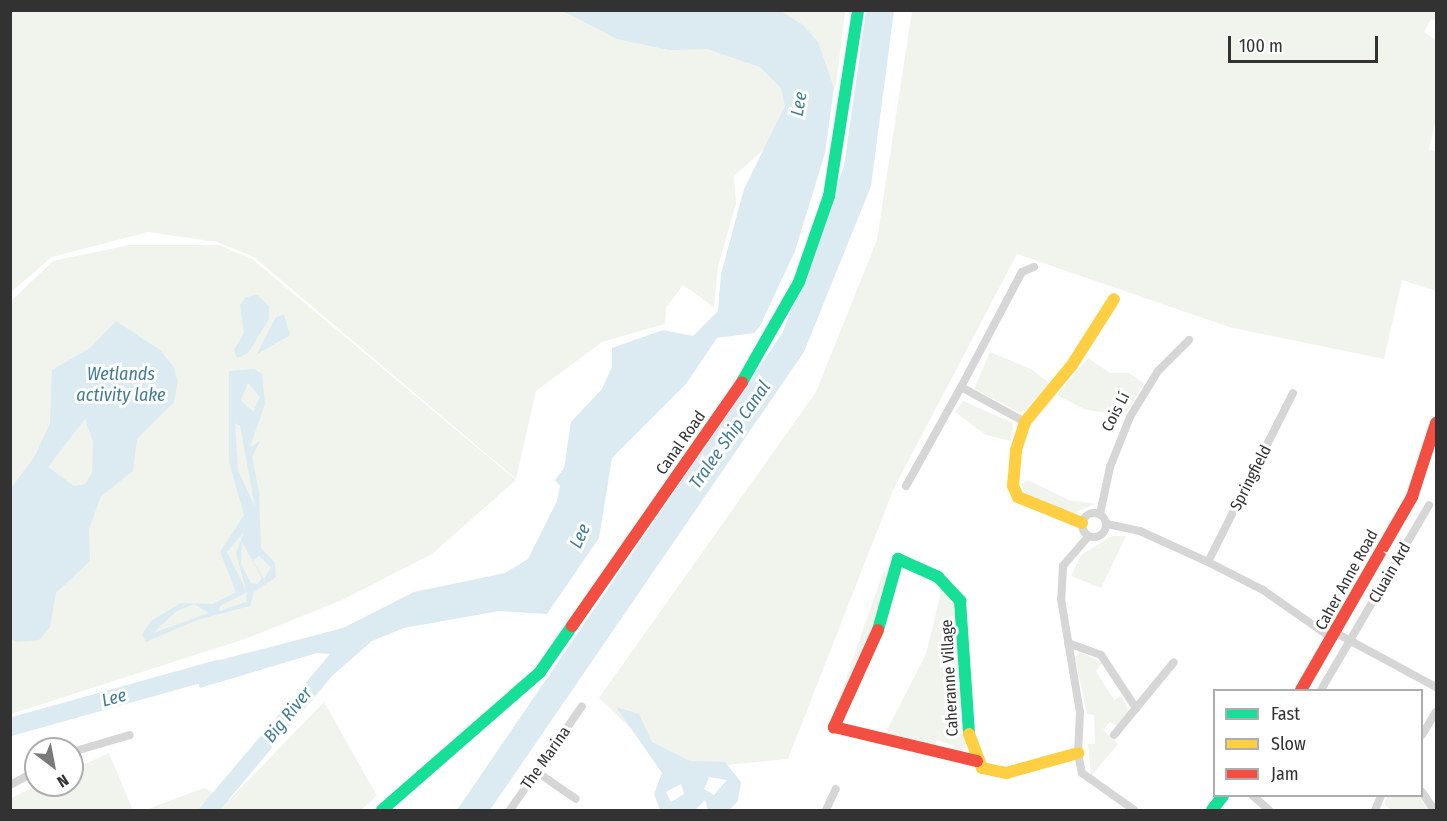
<!DOCTYPE html>
<html>
<head>
<meta charset="utf-8">
<style>
  body { margin:0 }
  #map { position:relative; width:1447px; height:821px; overflow:hidden; background:#fff; font-family:"Fira Sans Condensed",sans-serif }
  div>[style] { position:absolute }
  .green>* { inset:0; background:#f1f4ed }
  .water>* { inset:0; background:#dbebf1 }
  .river>* { height:18px; margin:-9px; padding:0 9px; transform-origin:9px; border-radius:9px; background:#dbebf1 }
  .street>* { height:8px; margin:-4px; padding:0 4px; transform-origin:4px; border-radius:4px; background:#d6d6d6 }
  .street>.ring { margin:-4px; padding:0; box-sizing:content-box; background:none; border:8px solid #d6d6d6; border-radius:50% }
  .fast>* { height:12px; margin:-6px; padding:0 6px; transform-origin:6px; border-radius:6px; background:#16e098 }
  .slow>* { height:12px; margin:-6px; padding:0 6px; transform-origin:6px; border-radius:6px; background:#ffcf43 }
  .jam>* { height:12px; margin:-6px; padding:0 6px; transform-origin:6px; border-radius:6px; background:#f24e42 }
  span { translate:-50% -50%; white-space:nowrap; text-align:center; line-height:1.15; -webkit-text-stroke:6px #fff; paint-order:stroke }
  .street-label { font-size:16px; color:#323232 }
  .water-label { font-size:18px; color:#3f7b95; font-style:italic }
  .frame { position:absolute; inset:0; border:12px solid #323232; pointer-events:none }
  .legend { position:absolute; left:1213px; top:689px; width:210px; height:108px; box-sizing:border-box; background:#fff; border:2px solid #adadad; margin:0; padding:8px 10px; list-style:none; font-size:18px; color:#323232 }
  .legend li { display:flex; align-items:center; gap:12px; height:30px }
  .legend b { width:30px; border:2px solid #adadad }
  .north { position:absolute; left:24px; top:737px; width:60px; height:60px; box-sizing:border-box; background:#fff; border:2px solid #adadad; border-radius:50%; rotate:148deg; font-size:16px; font-weight:700; line-height:24px; text-align:center; color:#323232 }
  .north::after { content:''; display:block; margin:auto; width:21px; height:27px; background:#7a7a7a; clip-path:polygon(50% 0,100% 100%,50% 72%,0 100%) }
  .scale { position:absolute; left:1228px; top:36px; width:150px; height:27px; box-sizing:border-box; border:3px solid #323232; border-top:0; padding-left:8px; font-size:18px; line-height:21px; white-space:nowrap; color:#323232; -webkit-text-stroke:4px #fff; paint-order:stroke }
</style>
</head>
<body>
<div id="map">
  <div class="green">
    <div style="clip-path:polygon(11px 11px,845px 11px,836px 86px,734px 176px,736px 204px,718px 266px,714px 307px,683px 285px,666px 308px,665px 324px,602px 342px,536px 391px,516px 479px,254px 257px,217px 242px,148px 232px,52px 257px,11px 292px)"></div>
    <div style="clip-path:polygon(912px 11px,1436px 11px,1436px 21px,1431px 19px,1424px 32px,1436px 40px,1436px 120px,1429px 149px,1436px 152px,1436px 291px,1402px 280px,1384px 359px,1229px 327px,1017px 254px,894px 488px,788px 759px,675px 770px,599px 698px,816px 392px,877px 240px)"></div>
    <div style="clip-path:polygon(129px 245px,219px 245px,252px 259px,516px 480px,432px 554px,342px 600px,245px 639px,11px 714px,11px 301px,53px 261px)"></div>
    <div style="clip-path:polygon(990px 352px,1031px 369px,1049px 383px,1027px 410px,1021px 413px,974px 389px)"></div>
    <div style="clip-path:polygon(1088px 358px,1110px 373px,1129px 373px,1144px 383px,1125px 415px,1086px 410px,1057px 395px)"></div>
    <div style="clip-path:polygon(963px 401px,1013px 423px,1011px 441px,986px 435px,955px 412px)"></div>
    <div style="clip-path:polygon(1028px 480px,1069px 500px,1096px 504px,1073px 513px,1026px 495px,1021px 484px)"></div>
    <div style="clip-path:polygon(1112px 536px,1126px 536px,1101px 588px,1071px 576px,1081px 555px)"></div>
    <div style="clip-path:polygon(884px 570px,888px 579px,871px 638px,836px 707px)"></div>
    <div style="clip-path:polygon(942px 588px,954px 606px,954px 643px,961px 643px,954px 688px,962px 688px,956px 734px,964px 734px,966px 749px,952px 754px,954px 746px,937px 740px,934px 748px,884px 736px,926px 654px)"></div>
    <div style="clip-path:polygon(1079px 651px,1102px 663px,1096px 671px,1114px 700px,1122px 696px,1129px 711px,1117px 726px,1110px 722px,1103px 730px,1118px 744px,1091px 776px,1088px 744px,1095px 744px,1094px 715px,1087px 714px,1075px 658px)"></div>
    <div style="clip-path:polygon(324px 702px,377px 796px,361px 810px,145px 810px,204px 788px,229px 800px)"></div>
    <div style="clip-path:polygon(109px 753px,133px 810px,11px 810px,11px 798px,39px 785px,72px 785px,72px 770px)"></div>
    <div style="clip-path:polygon(1388px 796px,1419px 796px,1430px 810px,1391px 810px,1384px 804px)"></div>
  </div>
  <div class="water">
    <div style="clip-path:polygon(563px 11px,781px 11px,803px 25px,818px 42px,834px 88px,825px 153px,795px 251px,760px 326px,754px 333px,717px 338px,686px 384px,612px 458px,599px 538px,547px 614px,499px 611px,404px 628px,372px 641px,333px 675px,220px 810px,198px 810px,330px 654px,317px 653px,200px 688px,193px 667px,343px 628px,414px 592px,505px 573px,528px 559px,557px 501px,560px 486px,555px 480px,564px 468px,571px 422px,602px 389px,612px 367px,612px 348px,663px 330px,693px 336px,718px 311px,721px 274px,744px 189px,785px 106px,781px 88px,760px 67px,707px 49px,669px 50px,617px 39px)"></div>
    <div style="clip-path:polygon(866px 11px,894px 11px,871px 186px,804px 352px,490px 810px,457px 810px,783px 332px,844px 166px)"></div>
    <div style="clip-path:polygon(257px 295px,269px 306px,269px 319px,248px 353px,237px 358px,234px 350px,244px 333px,240px 305px,246px 297px)"></div>
    <div style="clip-path:polygon(284px 315px,290px 335px,256px 355px,276px 317px)"></div>
    <div style="clip-path:polygon(evenodd,116px 321px,160px 350px,173px 366px,178px 381px,174px 402px,137px 439px,133px 471px,101px 496px,89px 529px,90px 561px,56px 593px,50px 627px,39px 640px,17px 642px,10px 639px,11px 488px,35px 456px,50px 423px,52px 370px,90px 348px,116px 321px,85px 419px,93px 442px,92px 473px,85px 484px,74px 486px,48px 467px,85px 419px)"></div>
    <div style="clip-path:polygon(evenodd,254px 369px,262px 374px,265px 404px,250px 447px,260px 441px,252px 457px,259px 491px,261px 548px,275px 563px,276px 577px,254px 592px,250px 606px,197px 620px,146px 642px,142px 634px,151px 621px,181px 603px,213px 604px,236px 592px,220px 552px,244px 515px,229px 462px,229px 371px,254px 369px,248px 383px,260px 397px,253px 412px,241px 400px,248px 383px,254px 369px,235px 423px,240px 426px,255px 507px,238px 470px,235px 423px,254px 369px,244px 532px,236px 553px,246px 590px,227px 552px,244px 532px,254px 369px,242px 542px,262px 578px,257px 584px,251px 583px,241px 564px,242px 542px,254px 369px,259px 556px,271px 567px,264px 579px,253px 561px,259px 556px,254px 369px,247px 592px,246px 602px,219px 611px,220px 606px,247px 592px,254px 369px,194px 604px,209px 613px,153px 633px,177px 611px,194px 604px)"></div>
    <div style="clip-path:polygon(evenodd,616px 707px,639px 714px,652px 742px,690px 761px,725px 762px,741px 782px,738px 801px,729px 810px,708px 810px,705px 800px,695px 810px,660px 810px,654px 794px,662px 773px,616px 707px,709px 777px,727px 780px,714px 795px,704px 789px,709px 777px,616px 707px,681px 784px,684px 794px,671px 802px,666px 792px,681px 784px)"></div>
  </div>
  <div class="river">
    <div style="left:10px;top:727px;width:216px;rotate:-15.6deg"></div>
  </div>
  <div class="street">
    <div style="left:1025px;top:422px;width:73px;rotate:-151.3deg"></div>
    <div style="left:961px;top:387px;width:130px;rotate:-62.1deg"></div>
    <div style="left:1022px;top:272px;width:13px;rotate:-23deg"></div>
    <div style="left:906px;top:486px;width:113px;rotate:-60.9deg"></div>
    <div class="ring" style="left:1082px;top:513px;width:16px;height:16px"></div>
    <div style="left:1100px;top:514px;width:48px;rotate:-78deg"></div>
    <div style="left:1110px;top:467px;width:54px;rotate:-68.2deg"></div>
    <div style="left:1130px;top:417px;width:54px;rotate:-58.7deg"></div>
    <div style="left:1158px;top:371px;width:44px;rotate:-45deg"></div>
    <div style="left:1107px;top:524px;width:34px;rotate:12deg"></div>
    <div style="left:1140px;top:531px;width:75px;rotate:24.5deg"></div>
    <div style="left:1208px;top:562px;width:62px;rotate:27deg"></div>
    <div style="left:1263px;top:590px;width:85px;rotate:35deg"></div>
    <div style="left:1088px;top:537px;width:38px;rotate:131deg"></div>
    <div style="left:1063px;top:566px;width:33px;rotate:93deg"></div>
    <div style="left:1061px;top:599px;width:115px;rotate:80.5deg"></div>
    <div style="left:1080px;top:712px;width:41px;rotate:92.8deg"></div>
    <div style="left:1078px;top:753px;width:20px;rotate:79deg"></div>
    <div style="left:1082px;top:773px;width:64px;rotate:35.4deg"></div>
    <div style="left:1208px;top:562px;width:189px;rotate:-63.3deg"></div>
    <div style="left:1336px;top:633px;width:114px;rotate:28.4deg"></div>
    <div style="left:1068px;top:643px;width:35px;rotate:20deg"></div>
    <div style="left:1101px;top:655px;width:64px;rotate:56.6deg"></div>
    <div style="left:1321px;top:690px;width:214px;rotate:-59.7deg"></div>
    <div style="left:1114px;top:735px;width:94px;rotate:-50.6deg"></div>
    <div style="left:1422px;top:735px;width:27px;rotate:-59deg"></div>
    <div style="left:72px;top:752px;width:60px;rotate:-16.3deg"></div>
    <div style="left:537px;top:772px;width:47px;rotate:34.7deg"></div>
    <div style="left:10px;top:785px;width:30px;rotate:-28deg"></div>
    <div style="left:1422px;top:792px;width:22px;rotate:56deg"></div>
    <div style="left:1253px;top:796px;width:21px;rotate:41deg"></div>
    <div style="left:510px;top:810px;width:126px;rotate:-55.3deg"></div>
    <div style="left:826px;top:810px;width:23px;rotate:-65deg"></div>
    <div style="left:1375px;top:810px;width:15px;rotate:-67deg"></div>
  </div>
  <div class="fast">
    <div style="left:742px;top:382px;width:115px;rotate:-60.3deg"></div>
    <div style="left:799px;top:282px;width:91px;rotate:-70.8deg"></div>
    <div style="left:829px;top:196px;width:188px;rotate:-81.1deg"></div>
    <div style="left:878px;top:630px;width:74px;rotate:-74.3deg"></div>
    <div style="left:898px;top:559px;width:44px;rotate:24.2deg"></div>
    <div style="left:938px;top:577px;width:33px;rotate:47deg"></div>
    <div style="left:960px;top:601px;width:133px;rotate:86.1deg"></div>
    <div style="left:382px;top:810px;width:210px;rotate:-41.1deg"></div>
    <div style="left:540px;top:672px;width:56px;rotate:-55.2deg"></div>
    <div style="left:1212px;top:810px;width:18px;rotate:-52deg"></div>
  </div>
  <div class="slow">
    <div style="left:1082px;top:523px;width:69px;rotate:-157.9deg"></div>
    <div style="left:1018px;top:497px;width:12px;rotate:-114deg"></div>
    <div style="left:1013px;top:486px;width:36px;rotate:-85deg"></div>
    <div style="left:1016px;top:450px;width:29px;rotate:-72deg"></div>
    <div style="left:1025px;top:422px;width:74px;rotate:-50.5deg"></div>
    <div style="left:1072px;top:365px;width:78px;rotate:-57.5deg"></div>
    <div style="left:969px;top:734px;width:36px;rotate:69deg"></div>
    <div style="left:982px;top:768px;width:25px;rotate:12deg"></div>
    <div style="left:1006px;top:773px;width:75px;rotate:-15.5deg"></div>
  </div>
  <div class="jam">
    <div style="left:572px;top:626px;width:297px;rotate:-55.1deg"></div>
    <div style="left:878px;top:630px;width:107px;rotate:114.4deg"></div>
    <div style="left:834px;top:727px;width:147px;rotate:13.4deg"></div>
    <div style="left:1301px;top:690px;width:223px;rotate:-60.1deg"></div>
    <div style="left:1412px;top:497px;width:78px;rotate:-72deg"></div>
  </div>
  <div class="street-label">
    <span style="left:1116px;top:412px;rotate:-63deg">Cois Lí</span>
    <span style="left:681px;top:443px;rotate:-55deg">Canal Road</span>
    <span style="left:1251px;top:478px;rotate:-63deg">Springfield</span>
    <span style="left:1390px;top:573px;rotate:-60deg">Cluain Ard</span>
    <span style="left:1347px;top:580px;rotate:-61deg">Caher Anne Road</span>
    <span style="left:950px;top:678px;rotate:-93deg">Caheranne Village</span>
    <span style="left:546px;top:758px;rotate:-55deg">The Marina</span>
  </div>
  <div class="water-label">
    <span style="left:799px;top:104px;rotate:-80deg">Lee</span>
    <span style="left:121px;top:385px">Wetlands<br>activity lake</span>
    <span style="left:730px;top:435px;rotate:-55deg">Tralee Ship Canal</span>
    <span style="left:580px;top:536px;rotate:-65deg">Lee</span>
    <span style="left:114px;top:698px;rotate:-16deg">Lee</span>
    <span style="left:288px;top:715px;rotate:-51deg">Big River</span>
  </div>
  <div class="frame"></div>
  <ul class="legend">
  <li><b style="height:8px;background:#16e098"></b>Fast</li>
  <li><b style="height:8px;background:#ffcf43"></b>Slow</li>
  <li><b style="height:8px;background:#f24e42"></b>Jam</li>
  </ul>
  <div class="north">N</div>
  <div class="scale">100 m</div>
</div>
</body>
</html>
